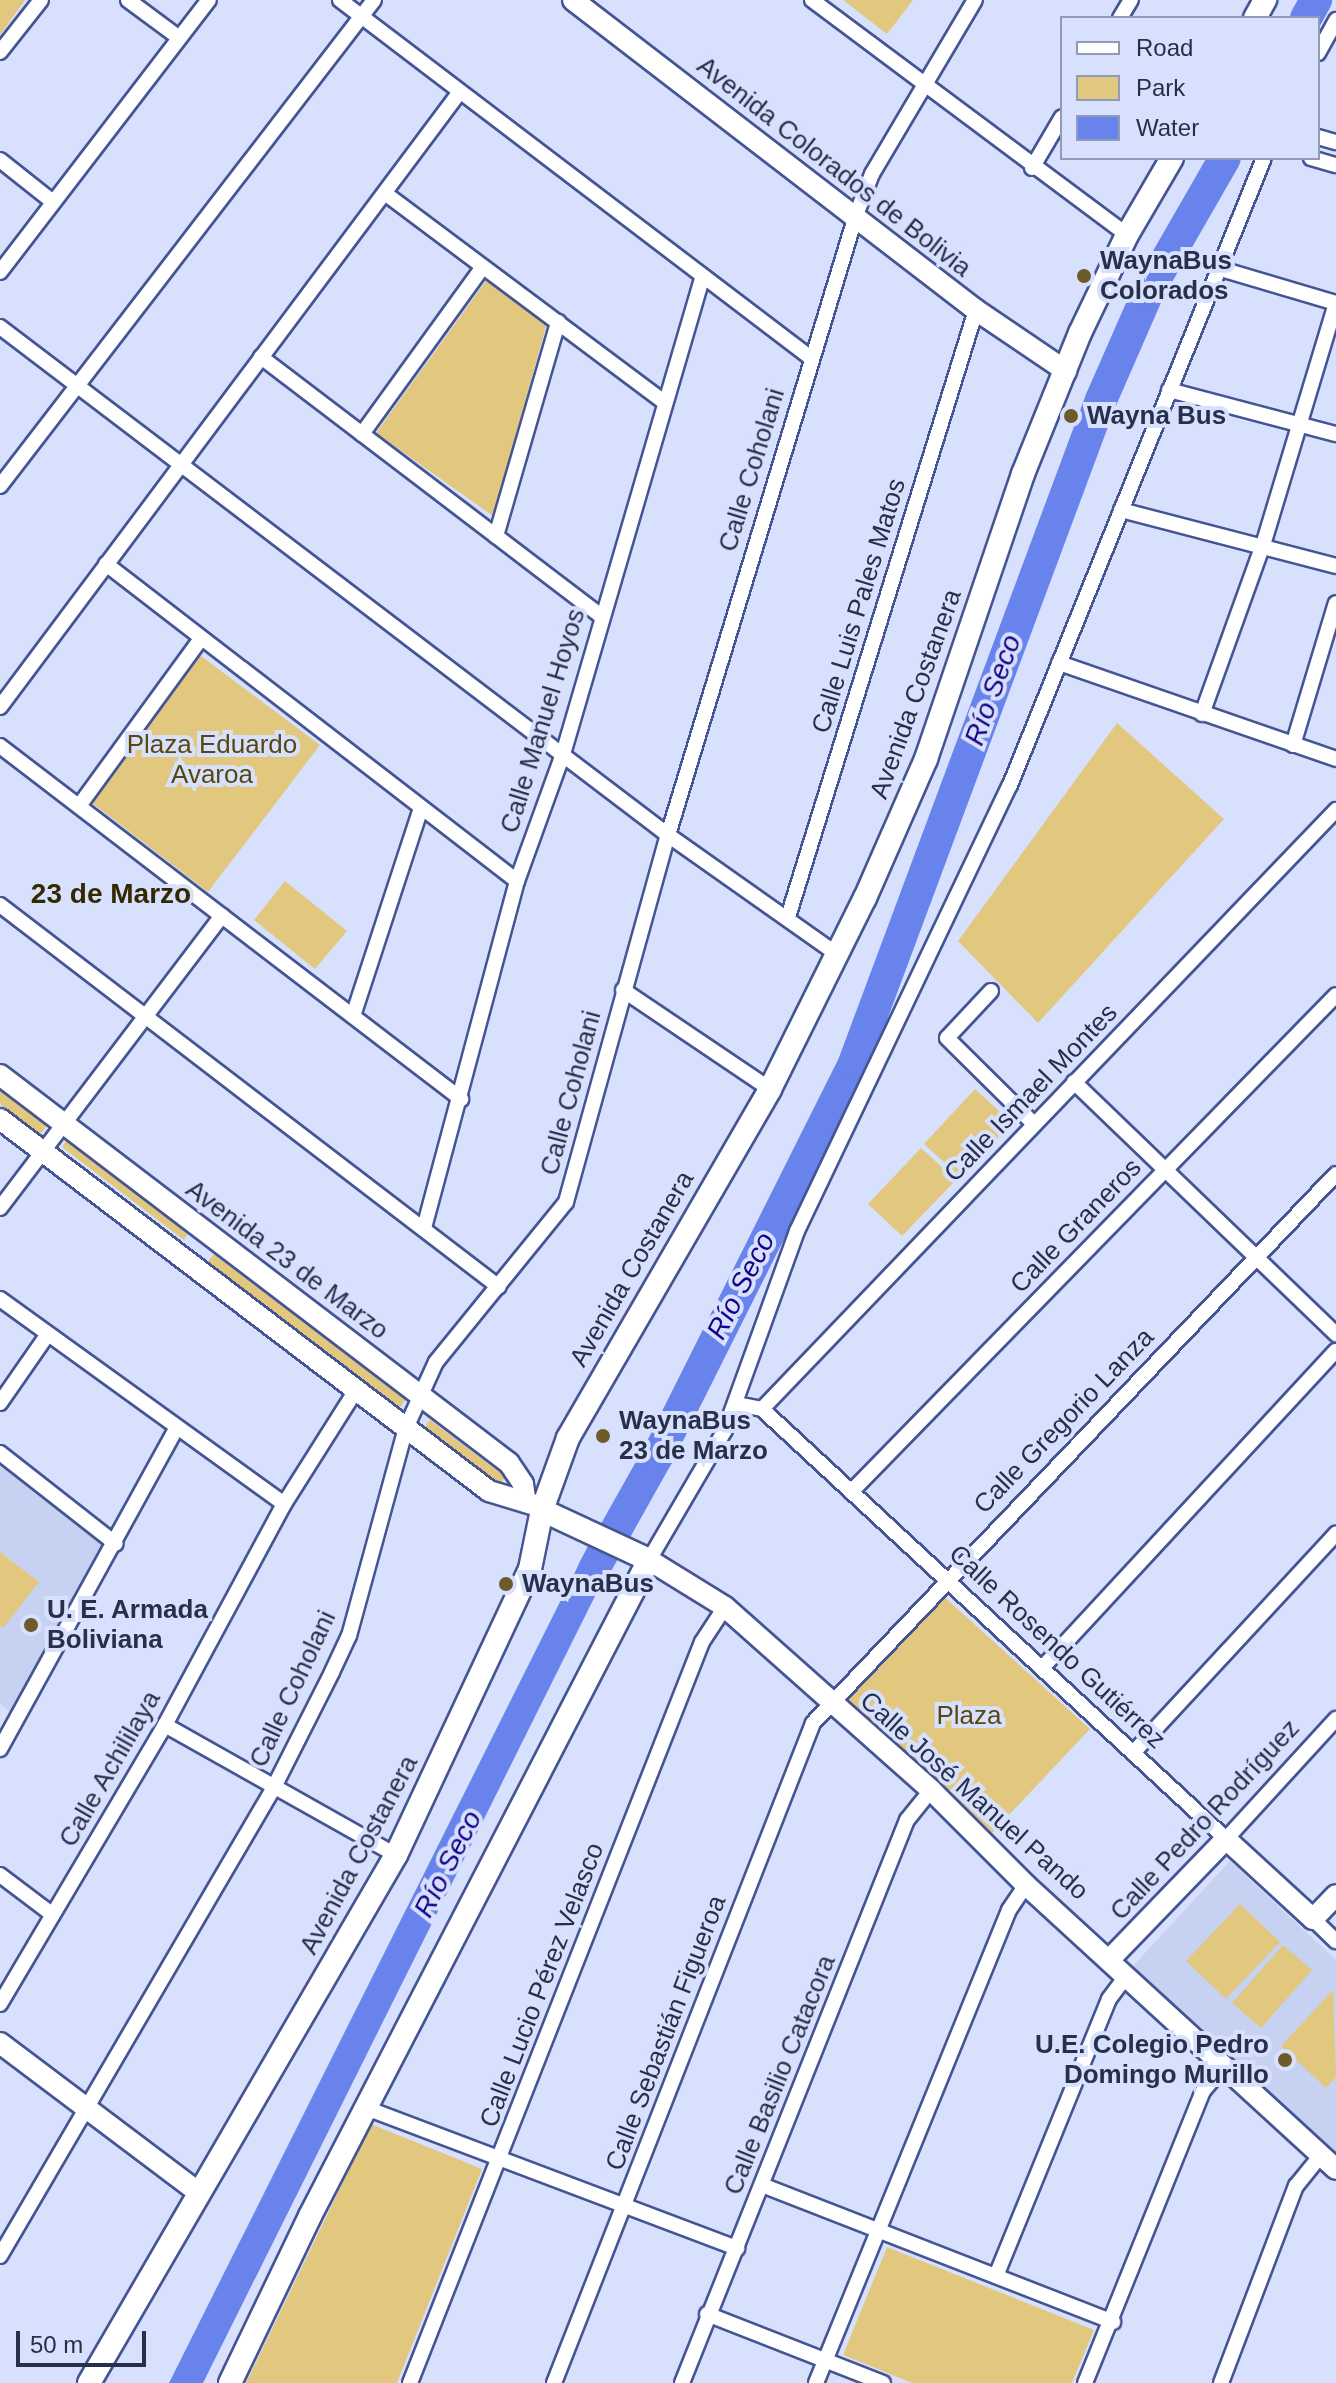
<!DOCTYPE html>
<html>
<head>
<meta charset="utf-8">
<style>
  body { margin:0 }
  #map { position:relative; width:1336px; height:2383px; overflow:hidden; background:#d7e1fe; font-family:Helvetica,sans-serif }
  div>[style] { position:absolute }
  .built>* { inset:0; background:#c7d2f2 }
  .green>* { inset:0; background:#e2c87e }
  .water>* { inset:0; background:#6983ec }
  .river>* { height:32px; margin:-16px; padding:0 16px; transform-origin:16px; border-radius:16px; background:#6983ec }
  .roads { filter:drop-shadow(2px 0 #455594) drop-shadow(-2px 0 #455594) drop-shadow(0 2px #455594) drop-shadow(0 -2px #455594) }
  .street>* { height:14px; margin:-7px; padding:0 7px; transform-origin:7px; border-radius:7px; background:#fff }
  .secondary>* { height:20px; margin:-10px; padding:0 10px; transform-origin:10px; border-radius:10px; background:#fff }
  .primary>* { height:22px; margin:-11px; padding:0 11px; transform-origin:11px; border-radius:11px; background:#fff }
  .dots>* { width:22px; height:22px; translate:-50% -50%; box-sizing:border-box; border:4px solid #d7e1fe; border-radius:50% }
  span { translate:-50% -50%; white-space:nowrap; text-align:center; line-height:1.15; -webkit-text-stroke:8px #d7e1fe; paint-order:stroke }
  .street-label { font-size:26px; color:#272f4b }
  .poi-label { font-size:26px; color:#272f4b; font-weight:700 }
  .left { translate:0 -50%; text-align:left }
  .right { translate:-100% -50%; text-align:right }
  .park-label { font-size:26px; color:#59480e }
  .water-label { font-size:28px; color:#170389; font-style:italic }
  .neighbourhood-label { font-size:28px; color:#342800; font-weight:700 }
  .legend { position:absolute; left:1060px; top:16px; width:260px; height:144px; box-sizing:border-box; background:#d7e1fe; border:2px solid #919ab6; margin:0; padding:10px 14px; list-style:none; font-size:24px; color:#272f4b }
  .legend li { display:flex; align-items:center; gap:16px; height:40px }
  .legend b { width:40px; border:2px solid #919ab6 }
  .scale { position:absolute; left:16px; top:2331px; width:130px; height:36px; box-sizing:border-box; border:4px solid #272f4b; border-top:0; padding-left:10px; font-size:24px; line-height:28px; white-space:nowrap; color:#272f4b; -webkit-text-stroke:6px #d7e1fe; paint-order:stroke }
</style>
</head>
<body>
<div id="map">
  <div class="built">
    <div style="clip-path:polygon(0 1456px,108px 1547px,10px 1712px,0 1704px)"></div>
    <div style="clip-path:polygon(1230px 1861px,1336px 1960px,1336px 2154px,1132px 1967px)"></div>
  </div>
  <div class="green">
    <div style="clip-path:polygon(0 0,25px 0,0 35px)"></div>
    <div style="clip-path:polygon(843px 0,913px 0,887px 34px)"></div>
    <div style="clip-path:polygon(486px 281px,547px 323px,493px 516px,376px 433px)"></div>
    <div style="clip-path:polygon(197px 653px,320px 745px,208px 892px,87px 799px)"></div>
    <div style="clip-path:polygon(1117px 723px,1224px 819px,1038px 1023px,958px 941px)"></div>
    <div style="clip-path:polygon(285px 881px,347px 931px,315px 969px,254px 920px)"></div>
    <div style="clip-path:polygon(0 1089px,47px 1125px,40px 1135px,0 1104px)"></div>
    <div style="clip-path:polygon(975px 1089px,1012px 1123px,960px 1177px,924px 1144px)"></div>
    <div style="clip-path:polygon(67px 1139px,189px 1232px,184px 1240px,62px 1147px)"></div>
    <div style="clip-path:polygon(921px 1148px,956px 1180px,902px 1236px,868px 1204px)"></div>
    <div style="clip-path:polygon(214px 1254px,406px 1399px,399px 1409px,206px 1264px)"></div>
    <div style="clip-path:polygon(430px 1420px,506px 1477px,500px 1484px,424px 1427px)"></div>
    <div style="clip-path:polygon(0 1552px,39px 1582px,3px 1628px,0 1625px)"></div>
    <div style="clip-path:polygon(940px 1593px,1090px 1729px,991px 1834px,844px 1698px)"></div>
    <div style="clip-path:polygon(1240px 1904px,1280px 1942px,1226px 1999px,1186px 1961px)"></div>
    <div style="clip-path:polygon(1283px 1945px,1312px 1970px,1261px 2028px,1232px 2003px)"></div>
    <div style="clip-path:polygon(1333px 1990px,1336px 2077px,1326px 2088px,1281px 2046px)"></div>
    <div style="clip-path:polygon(371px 2124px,482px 2169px,397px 2383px,246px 2383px)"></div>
    <div style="clip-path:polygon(887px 2247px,1094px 2330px,1072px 2383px,912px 2383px,843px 2355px)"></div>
  </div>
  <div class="water">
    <div style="clip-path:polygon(588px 1546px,614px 1558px,203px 2383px,169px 2383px)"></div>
  </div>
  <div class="river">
    <div style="left:1306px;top:18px;width:21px;rotate:-61deg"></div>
    <div style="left:594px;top:1569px;width:131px;rotate:-60.7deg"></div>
    <div style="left:658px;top:1455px;width:438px;rotate:-63.4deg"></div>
    <div style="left:854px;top:1063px;width:708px;rotate:-69.57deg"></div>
    <div style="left:1101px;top:400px;width:120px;rotate:-66.4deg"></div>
    <div style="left:1149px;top:290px;width:152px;rotate:-60.1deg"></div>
  </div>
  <div class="roads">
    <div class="street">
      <div style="left:128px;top:0;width:62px;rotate:36.5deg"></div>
      <div style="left:340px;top:0;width:592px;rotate:37.24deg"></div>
      <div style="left:812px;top:0;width:393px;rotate:36.7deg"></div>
      <div style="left:1120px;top:18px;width:21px;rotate:-59deg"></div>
      <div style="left:0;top:52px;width:66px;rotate:-51.7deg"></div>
      <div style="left:1318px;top:53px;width:38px;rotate:-61deg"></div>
      <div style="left:1318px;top:137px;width:19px;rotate:16deg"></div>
      <div style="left:1311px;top:158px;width:26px;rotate:16deg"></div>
      <div style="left:0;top:160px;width:68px;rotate:38.4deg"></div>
      <div style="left:1032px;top:168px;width:59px;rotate:-59.5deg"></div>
      <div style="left:386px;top:194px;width:347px;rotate:36.8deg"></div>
      <div style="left:1221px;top:269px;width:120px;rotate:16.5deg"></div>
      <div style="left:0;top:272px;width:343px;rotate:-52.5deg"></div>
      <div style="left:0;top:327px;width:839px;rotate:37.25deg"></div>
      <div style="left:668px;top:835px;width:207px;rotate:35.2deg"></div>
      <div style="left:261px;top:357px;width:426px;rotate:37.3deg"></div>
      <div style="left:1169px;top:390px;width:173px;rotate:14.8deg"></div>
      <div style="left:362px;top:434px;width:206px;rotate:-54.1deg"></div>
      <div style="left:0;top:486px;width:613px;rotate:-52.42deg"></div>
      <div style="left:1121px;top:510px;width:222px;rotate:14.6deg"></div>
      <div style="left:496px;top:536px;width:223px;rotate:-73.8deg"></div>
      <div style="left:106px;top:564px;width:519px;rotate:37.64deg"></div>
      <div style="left:1059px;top:663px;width:293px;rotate:19.1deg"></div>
      <div style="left:0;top:707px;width:767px;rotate:-53.22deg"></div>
      <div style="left:1202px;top:714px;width:180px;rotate:-70.2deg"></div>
      <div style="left:1263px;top:545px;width:253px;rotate:-73.2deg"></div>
      <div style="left:1293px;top:745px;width:148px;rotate:-73.2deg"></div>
      <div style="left:0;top:746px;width:581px;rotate:37.44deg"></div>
      <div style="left:79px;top:806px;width:205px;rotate:-53.9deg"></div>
      <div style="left:0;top:905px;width:628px;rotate:37.44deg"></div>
      <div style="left:788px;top:917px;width:635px;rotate:-72.79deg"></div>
      <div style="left:623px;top:990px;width:177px;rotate:34deg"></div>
      <div style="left:991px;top:991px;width:64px;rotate:133.1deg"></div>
      <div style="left:947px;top:1038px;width:122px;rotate:44.7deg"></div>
      <div style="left:353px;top:1016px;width:219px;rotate:-71.9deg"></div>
      <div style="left:1074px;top:1082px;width:364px;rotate:43.9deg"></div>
      <div style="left:0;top:1208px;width:367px;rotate:-52.8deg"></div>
      <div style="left:424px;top:1228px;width:359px;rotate:-75deg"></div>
      <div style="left:517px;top:881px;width:135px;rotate:-70.1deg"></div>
      <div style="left:563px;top:754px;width:496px;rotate:-73.7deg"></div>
      <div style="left:0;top:1299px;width:350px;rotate:35.8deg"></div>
      <div style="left:0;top:1403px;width:84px;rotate:-55.2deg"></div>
      <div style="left:737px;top:1404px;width:25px;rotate:11deg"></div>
      <div style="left:762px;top:1409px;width:633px;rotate:42.82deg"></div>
      <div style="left:1226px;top:1839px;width:163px;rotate:-47.5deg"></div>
      <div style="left:762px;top:1409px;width:830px;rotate:-46.22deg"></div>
      <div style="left:0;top:1453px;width:147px;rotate:38.1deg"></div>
      <div style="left:851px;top:1492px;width:694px;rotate:-45.7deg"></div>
      <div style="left:649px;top:1560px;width:151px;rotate:-59.7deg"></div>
      <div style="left:725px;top:1430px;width:212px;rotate:-70.1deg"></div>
      <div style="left:797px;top:1231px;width:494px;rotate:-64.5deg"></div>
      <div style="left:1010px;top:785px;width:676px;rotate:-67.95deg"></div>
      <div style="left:1042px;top:1668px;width:432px;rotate:-47.2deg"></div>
      <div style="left:165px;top:1725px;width:265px;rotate:29.4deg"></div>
      <div style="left:0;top:1749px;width:367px;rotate:-61.2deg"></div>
      <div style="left:1133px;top:1753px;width:299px;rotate:-47.2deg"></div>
      <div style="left:0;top:1875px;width:66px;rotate:37deg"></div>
      <div style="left:1313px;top:1919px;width:32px;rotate:44deg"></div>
      <div style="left:0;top:2004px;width:324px;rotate:-59.4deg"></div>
      <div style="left:165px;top:1725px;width:251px;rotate:-61.7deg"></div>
      <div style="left:284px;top:1504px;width:135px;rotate:-57.7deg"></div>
      <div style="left:366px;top:2108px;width:397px;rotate:20.7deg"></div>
      <div style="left:762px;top:2185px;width:377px;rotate:21.3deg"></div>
      <div style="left:0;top:2256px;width:541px;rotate:-59.69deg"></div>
      <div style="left:273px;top:1789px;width:131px;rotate:-63.2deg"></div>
      <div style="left:332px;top:1672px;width:40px;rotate:-65deg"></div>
      <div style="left:349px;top:1636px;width:216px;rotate:-74.7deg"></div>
      <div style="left:406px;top:1428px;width:72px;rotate:-65.6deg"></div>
      <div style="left:436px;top:1362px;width:206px;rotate:-50.9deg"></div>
      <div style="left:566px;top:1202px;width:381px;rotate:-74.5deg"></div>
      <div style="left:668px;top:835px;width:648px;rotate:-73.13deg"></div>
      <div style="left:856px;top:215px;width:44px;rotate:-68.7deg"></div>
      <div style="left:872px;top:174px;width:202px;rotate:-59.4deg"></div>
      <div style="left:996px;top:2276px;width:299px;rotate:-67.8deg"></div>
      <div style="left:1109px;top:1999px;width:30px;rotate:-53deg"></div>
      <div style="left:707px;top:2314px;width:189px;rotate:21.4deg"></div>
      <div style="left:410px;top:2383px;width:796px;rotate:-68.49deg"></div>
      <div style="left:702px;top:1642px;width:42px;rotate:-56.7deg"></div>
      <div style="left:554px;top:2383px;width:709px;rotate:-68.57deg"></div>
      <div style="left:813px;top:1723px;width:758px;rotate:-46.39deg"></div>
      <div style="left:682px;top:2383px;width:606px;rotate:-68.22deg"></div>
      <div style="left:907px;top:1820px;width:38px;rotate:-51deg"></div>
      <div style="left:816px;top:2383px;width:511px;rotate:-67.8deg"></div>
      <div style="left:1009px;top:1910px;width:30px;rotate:-56deg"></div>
      <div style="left:1085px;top:2383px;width:315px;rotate:-68deg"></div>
      <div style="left:1203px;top:2091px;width:33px;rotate:-50deg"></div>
      <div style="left:1221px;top:2383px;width:211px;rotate:-69.2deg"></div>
      <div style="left:1296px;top:2186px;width:40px;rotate:-51deg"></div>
    </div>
    <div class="secondary">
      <div style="left:573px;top:0;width:508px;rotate:37.57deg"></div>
      <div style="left:976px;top:310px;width:109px;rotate:34.1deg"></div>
      <div style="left:0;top:1075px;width:640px;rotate:37.32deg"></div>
      <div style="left:509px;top:1463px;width:25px;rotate:56deg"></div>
      <div style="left:523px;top:1484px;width:14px;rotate:82deg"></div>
      <div style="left:0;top:1119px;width:614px;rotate:37.26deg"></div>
      <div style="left:489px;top:1491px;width:48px;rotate:16.9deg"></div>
      <div style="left:649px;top:1560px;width:89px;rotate:31.7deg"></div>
      <div style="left:725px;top:1607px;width:276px;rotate:41.6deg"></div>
      <div style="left:931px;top:1790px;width:134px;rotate:45deg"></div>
      <div style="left:1026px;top:1885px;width:420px;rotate:42.5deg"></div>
      <div style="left:1111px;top:1958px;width:165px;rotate:-46deg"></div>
      <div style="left:1226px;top:1839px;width:118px;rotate:42.6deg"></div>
      <div style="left:1313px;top:1919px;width:33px;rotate:-46deg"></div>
      <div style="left:0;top:2043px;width:249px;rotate:37deg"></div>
    </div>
    <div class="primary">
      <div style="left:1255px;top:18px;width:21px;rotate:-61deg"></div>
      <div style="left:89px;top:2383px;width:611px;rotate:-59.82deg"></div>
      <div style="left:396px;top:1855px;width:316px;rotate:-64.9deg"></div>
      <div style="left:530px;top:1569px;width:60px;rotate:-78.5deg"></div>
      <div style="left:542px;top:1510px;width:77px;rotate:-70.1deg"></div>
      <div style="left:568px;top:1438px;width:403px;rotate:-59.9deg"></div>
      <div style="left:770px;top:1089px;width:213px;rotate:-63.6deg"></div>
      <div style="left:865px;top:898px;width:152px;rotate:-66.3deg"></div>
      <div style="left:926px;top:759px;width:301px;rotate:-71.2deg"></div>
      <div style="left:1023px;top:474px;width:152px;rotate:-68deg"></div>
      <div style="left:1080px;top:333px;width:109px;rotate:-64.4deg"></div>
      <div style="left:1127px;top:235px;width:89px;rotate:-59.7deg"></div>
      <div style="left:230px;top:2383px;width:185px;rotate:-64.4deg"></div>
      <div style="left:310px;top:2216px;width:738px;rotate:-62.67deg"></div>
      <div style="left:649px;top:1560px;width:118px;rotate:-155deg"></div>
    </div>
  </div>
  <div class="dots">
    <div style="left:1084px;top:276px;background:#6d5c2a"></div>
    <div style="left:1071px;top:416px;background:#6d5c2a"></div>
    <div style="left:603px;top:1436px;background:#6d5c2a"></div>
    <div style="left:506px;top:1584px;background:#6d5c2a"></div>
    <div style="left:31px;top:1625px;background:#6d5c2a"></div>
    <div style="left:1285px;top:2060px;background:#6d5c2a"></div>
  </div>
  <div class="street-label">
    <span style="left:834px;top:167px;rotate:38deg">Avenida Colorados de Bolivia</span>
    <span style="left:752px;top:470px;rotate:-73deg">Calle Coholani</span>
    <span style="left:859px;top:606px;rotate:-73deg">Calle Luis Pales Matos</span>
    <span style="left:916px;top:694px;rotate:-70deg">Avenida Costanera</span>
    <span style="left:543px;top:721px;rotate:-73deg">Calle Manuel Hoyos</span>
    <span style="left:571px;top:1093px;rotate:-75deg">Calle Coholani</span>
    <span style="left:1031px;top:1093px;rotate:-46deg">Calle Ismael Montes</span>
    <span style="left:1076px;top:1226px;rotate:-46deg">Calle Graneros</span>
    <span style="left:287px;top:1260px;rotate:37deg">Avenida 23 de Marzo</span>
    <span style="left:632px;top:1269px;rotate:-60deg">Avenida Costanera</span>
    <span style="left:1064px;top:1421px;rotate:-46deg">Calle Gregorio Lanza</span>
    <span style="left:1057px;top:1647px;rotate:43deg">Calle Rosendo Gutiérrez</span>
    <span style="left:293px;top:1689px;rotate:-65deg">Calle Coholani</span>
    <span style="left:110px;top:1769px;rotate:-60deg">Calle Achililaya</span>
    <span style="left:974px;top:1796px;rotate:42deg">Calle José Manuel Pando</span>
    <span style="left:1205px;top:1820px;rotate:-47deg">Calle Pedro Rodríguez</span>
    <span style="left:359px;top:1855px;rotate:-62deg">Avenida Costanera</span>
    <span style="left:542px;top:1985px;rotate:-69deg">Calle Lucio Pérez Velasco</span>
    <span style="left:666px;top:2033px;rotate:-69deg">Calle Sebastián Figueroa</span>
    <span style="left:780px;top:2075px;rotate:-68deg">Calle Basilio Catacora</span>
  </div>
  <div class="poi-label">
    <span class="left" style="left:1100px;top:276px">WaynaBus<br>Colorados</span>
    <span class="left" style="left:1087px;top:416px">Wayna Bus</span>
    <span class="left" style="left:619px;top:1436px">WaynaBus<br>23 de Marzo</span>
    <span class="left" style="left:522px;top:1584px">WaynaBus</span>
    <span class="left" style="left:47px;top:1625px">U. E. Armada<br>Boliviana</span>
    <span class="right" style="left:1269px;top:2060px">U.E. Colegio Pedro<br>Domingo Murillo</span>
  </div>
  <div class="park-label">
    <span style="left:212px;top:760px">Plaza Eduardo<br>Avaroa</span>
    <span style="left:969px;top:1716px">Plaza</span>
  </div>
  <div class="water-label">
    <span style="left:993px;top:690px;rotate:-70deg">Río Seco</span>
    <span style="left:741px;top:1286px;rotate:-63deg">Río Seco</span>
    <span style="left:448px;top:1864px;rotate:-63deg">Río Seco</span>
  </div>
  <div class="neighbourhood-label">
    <span style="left:111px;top:894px">23 de Marzo</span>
  </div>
  <ul class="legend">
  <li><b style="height:10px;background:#fff"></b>Road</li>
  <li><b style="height:22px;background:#e2c87e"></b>Park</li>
  <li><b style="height:22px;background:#6983ec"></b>Water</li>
  </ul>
  <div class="scale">50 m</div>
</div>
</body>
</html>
